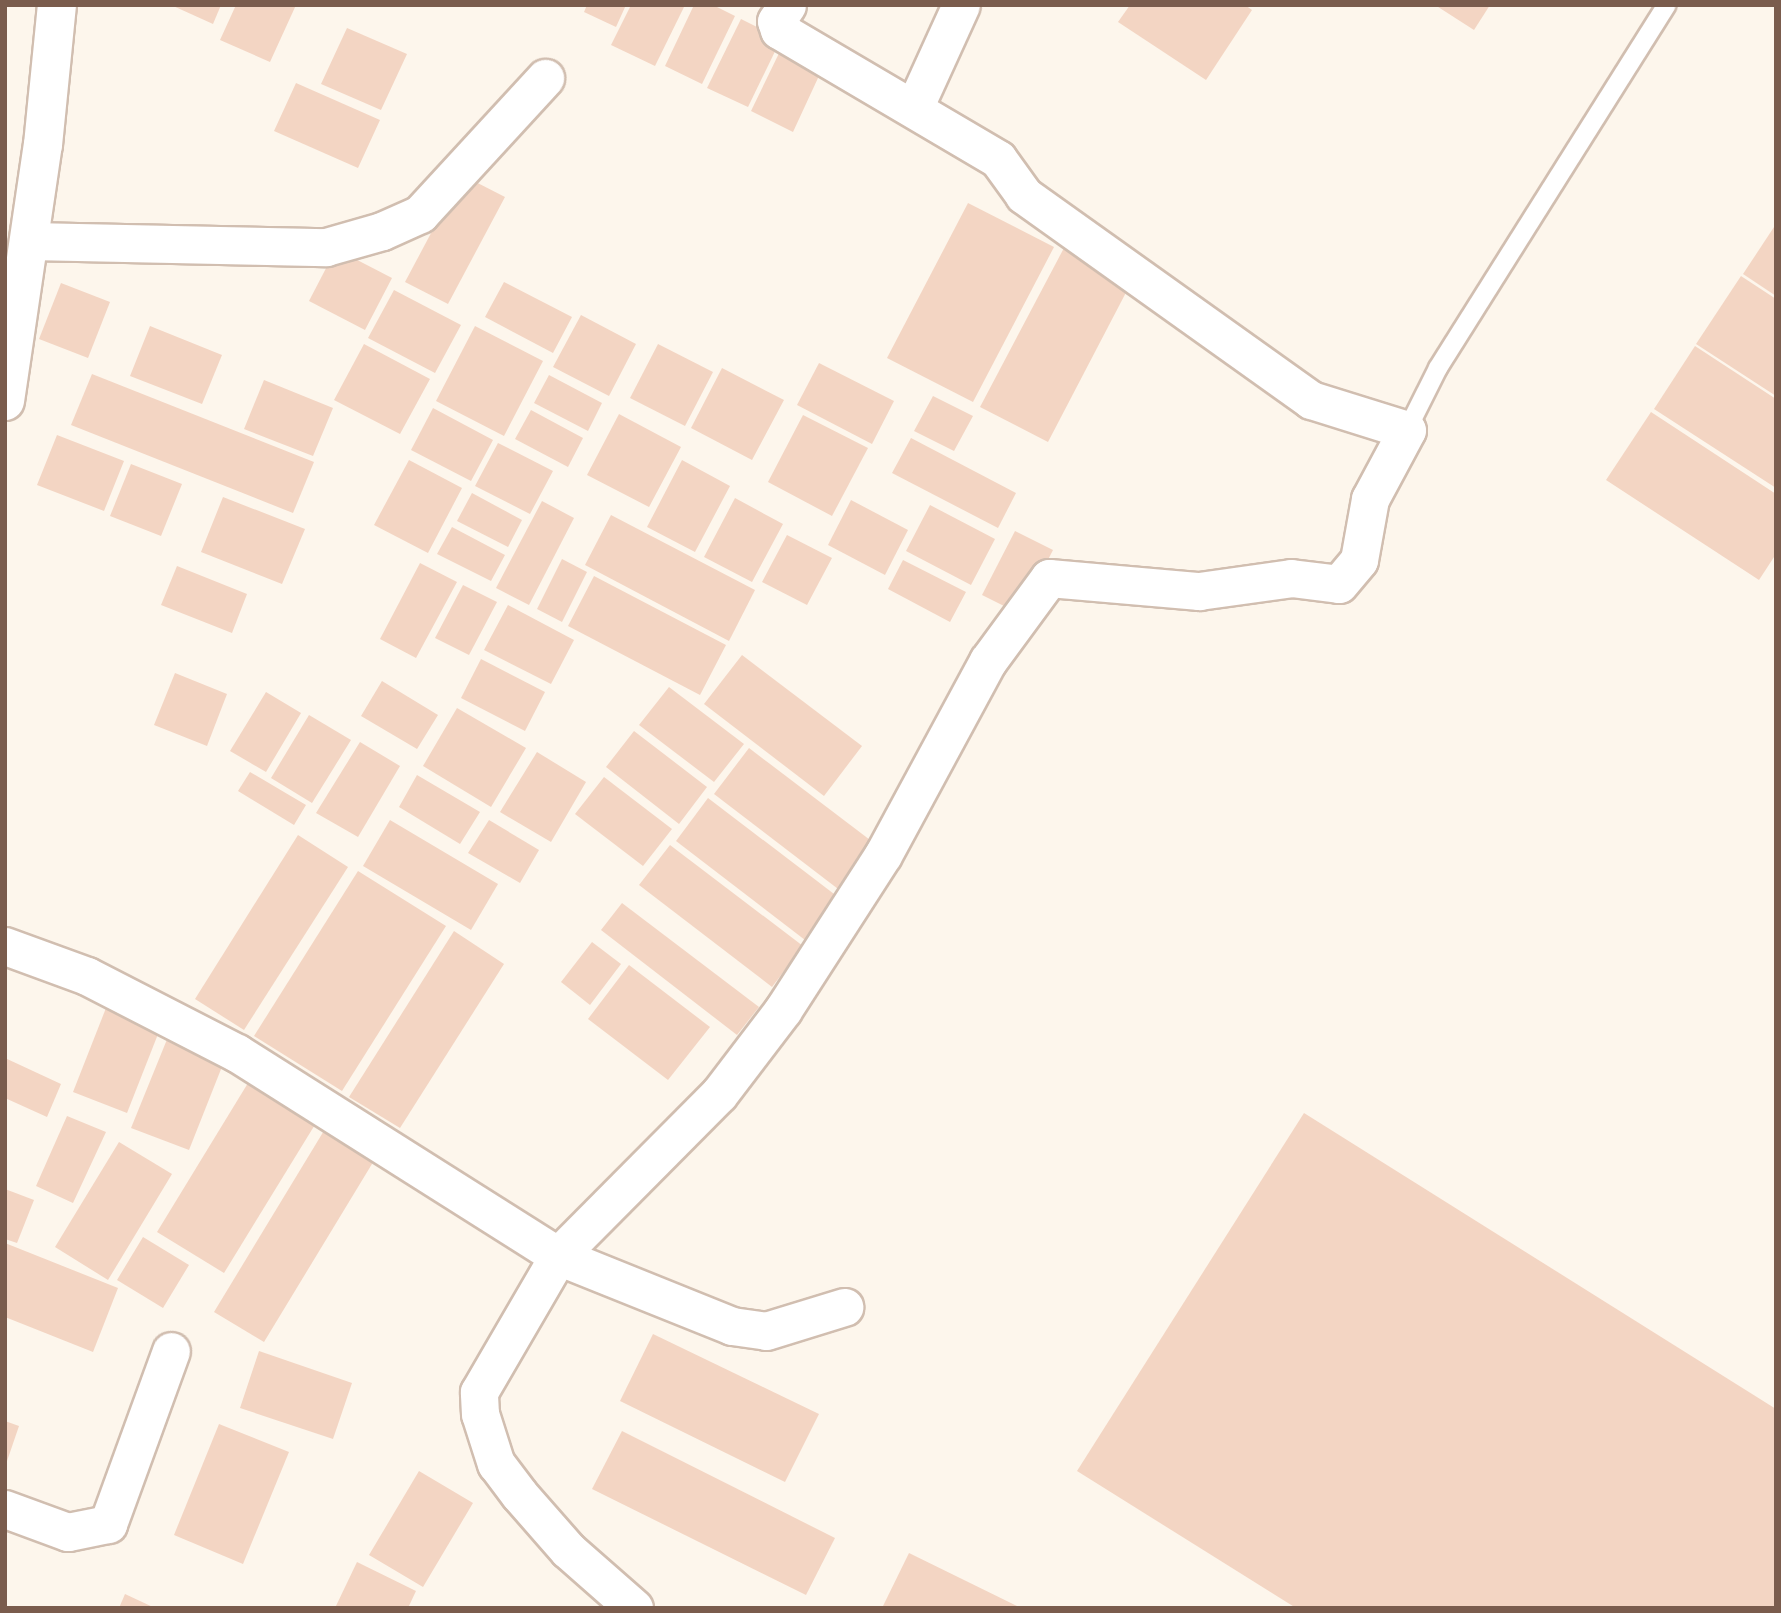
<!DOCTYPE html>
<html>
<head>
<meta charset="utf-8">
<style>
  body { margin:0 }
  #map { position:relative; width:1781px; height:1613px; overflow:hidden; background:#fdf6ec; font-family:"Roboto Condensed",sans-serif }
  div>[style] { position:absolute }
  .building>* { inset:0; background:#f3d5c3 }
  .roads { filter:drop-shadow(2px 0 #d1beb0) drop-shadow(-2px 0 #d1beb0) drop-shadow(0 2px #d1beb0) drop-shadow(0 -2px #d1beb0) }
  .lane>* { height:18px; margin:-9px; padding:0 9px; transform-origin:9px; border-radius:9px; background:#fff }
  .street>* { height:37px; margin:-18.5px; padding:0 18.5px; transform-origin:18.5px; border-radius:18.5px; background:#fff }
  .secondary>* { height:38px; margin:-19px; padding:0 19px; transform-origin:19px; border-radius:19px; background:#fff }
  span { translate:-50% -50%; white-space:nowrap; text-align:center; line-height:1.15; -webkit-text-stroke:7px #fffaf3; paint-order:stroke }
  .frame { position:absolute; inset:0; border:7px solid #7a5c4d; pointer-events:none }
</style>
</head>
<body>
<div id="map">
  <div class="building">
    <div style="clip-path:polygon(171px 5px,221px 5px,213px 24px)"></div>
    <div style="clip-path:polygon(236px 5px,296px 5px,270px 62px,220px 40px)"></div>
    <div style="clip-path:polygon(587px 5px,626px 5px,616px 27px,584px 12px)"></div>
    <div style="clip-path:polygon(631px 5px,685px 5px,655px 66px,611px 45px)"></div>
    <div style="clip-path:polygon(694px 5px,713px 5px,735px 16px,702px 84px,665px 66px)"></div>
    <div style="clip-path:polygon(1130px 5px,1245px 5px,1252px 10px,1206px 80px,1118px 22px)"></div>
    <div style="clip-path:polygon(1435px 5px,1490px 5px,1474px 30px)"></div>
    <div style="clip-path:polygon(741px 19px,781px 39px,748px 107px,707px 88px)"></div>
    <div style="clip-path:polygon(347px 28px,407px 54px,381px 110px,321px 84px)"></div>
    <div style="clip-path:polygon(783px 45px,824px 65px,793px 132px,751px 111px)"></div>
    <div style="clip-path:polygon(296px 83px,380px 120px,358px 168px,274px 131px)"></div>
    <div style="clip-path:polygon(462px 175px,505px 197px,448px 304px,405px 282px)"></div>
    <div style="clip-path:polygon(968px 203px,1054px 247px,973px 402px,887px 358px)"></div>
    <div style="clip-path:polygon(1776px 224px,1776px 296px,1743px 274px)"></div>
    <div style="clip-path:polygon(1065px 246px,1132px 281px,1048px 442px,980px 407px)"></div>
    <div style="clip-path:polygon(336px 249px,392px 278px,365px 330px,309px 301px)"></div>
    <div style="clip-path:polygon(1741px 276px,1776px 299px,1776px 396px,1696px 344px)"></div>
    <div style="clip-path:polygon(504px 282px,572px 317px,553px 353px,485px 317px)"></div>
    <div style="clip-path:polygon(61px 283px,110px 302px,88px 358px,39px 339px)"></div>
    <div style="clip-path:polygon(394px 290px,461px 325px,435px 373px,368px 338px)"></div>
    <div style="clip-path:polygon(581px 315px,636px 344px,609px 396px,553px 367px)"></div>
    <div style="clip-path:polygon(150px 326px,222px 355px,202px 404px,130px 376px)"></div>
    <div style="clip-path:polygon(475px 326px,543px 361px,504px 436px,436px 401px)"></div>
    <div style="clip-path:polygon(364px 344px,430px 379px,400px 434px,334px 400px)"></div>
    <div style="clip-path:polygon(658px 344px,713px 372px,685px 426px,630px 398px)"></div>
    <div style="clip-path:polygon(1695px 346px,1776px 399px,1776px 488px,1654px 409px)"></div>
    <div style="clip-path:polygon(819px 363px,894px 401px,872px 444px,797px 405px)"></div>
    <div style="clip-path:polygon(722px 368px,784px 400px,752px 460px,691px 428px)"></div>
    <div style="clip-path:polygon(92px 374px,314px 462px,293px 513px,71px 425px)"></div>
    <div style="clip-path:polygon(549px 375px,602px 403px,588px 431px,534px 403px)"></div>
    <div style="clip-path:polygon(264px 380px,333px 408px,313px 456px,244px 429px)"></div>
    <div style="clip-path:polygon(933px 396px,973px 416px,954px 451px,914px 431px)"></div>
    <div style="clip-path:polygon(433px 408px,493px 440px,471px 481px,411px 450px)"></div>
    <div style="clip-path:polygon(531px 410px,583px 438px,568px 467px,515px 439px)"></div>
    <div style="clip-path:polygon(1651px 412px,1776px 494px,1776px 554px,1759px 580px,1606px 480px)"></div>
    <div style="clip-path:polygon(619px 414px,681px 447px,649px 507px,587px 475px)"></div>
    <div style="clip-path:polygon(803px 415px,868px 448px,832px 516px,768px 482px)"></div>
    <div style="clip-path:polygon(57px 435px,124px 461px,104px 511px,37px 485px)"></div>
    <div style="clip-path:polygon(911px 438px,1016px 493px,998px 528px,892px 473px)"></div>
    <div style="clip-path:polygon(498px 443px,553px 471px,530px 514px,475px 486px)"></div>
    <div style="clip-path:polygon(409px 460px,462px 488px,428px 553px,374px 525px)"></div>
    <div style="clip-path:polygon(682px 460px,730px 486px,695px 552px,647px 527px)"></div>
    <div style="clip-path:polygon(131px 464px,182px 484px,161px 536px,110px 516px)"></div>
    <div style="clip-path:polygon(472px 493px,522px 520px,508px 547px,457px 521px)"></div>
    <div style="clip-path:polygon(223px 497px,305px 529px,282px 584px,201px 552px)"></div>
    <div style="clip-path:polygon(735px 498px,783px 524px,752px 582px,704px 557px)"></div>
    <div style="clip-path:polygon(851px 500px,908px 530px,885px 575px,828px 545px)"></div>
    <div style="clip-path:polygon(542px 501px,574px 518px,529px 605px,496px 588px)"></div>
    <div style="clip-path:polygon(930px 505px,995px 539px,971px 585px,906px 551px)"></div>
    <div style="clip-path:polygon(611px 515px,755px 590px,729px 641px,585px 565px)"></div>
    <div style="clip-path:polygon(452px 527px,505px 555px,491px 581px,437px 554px)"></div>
    <div style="clip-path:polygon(1015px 531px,1053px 550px,1020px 614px,982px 595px)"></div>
    <div style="clip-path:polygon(787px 535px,832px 558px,807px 605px,762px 582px)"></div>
    <div style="clip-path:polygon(562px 559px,587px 572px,562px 622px,537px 609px)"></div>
    <div style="clip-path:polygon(903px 560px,966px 592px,950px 622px,888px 589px)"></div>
    <div style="clip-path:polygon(420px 563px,457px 582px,416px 658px,380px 639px)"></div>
    <div style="clip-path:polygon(177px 566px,247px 594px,232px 633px,161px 605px)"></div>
    <div style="clip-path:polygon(594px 576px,726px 645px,700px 695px,568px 626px)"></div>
    <div style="clip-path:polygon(463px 585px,497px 602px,469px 655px,435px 638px)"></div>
    <div style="clip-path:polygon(508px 605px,574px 640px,551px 684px,484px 650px)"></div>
    <div style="clip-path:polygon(742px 655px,862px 746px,824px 796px,704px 704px)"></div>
    <div style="clip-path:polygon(481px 659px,545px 692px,525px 731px,461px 698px)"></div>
    <div style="clip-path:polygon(175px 673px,227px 694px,207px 746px,154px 725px)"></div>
    <div style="clip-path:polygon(382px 681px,438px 715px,417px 749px,361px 716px)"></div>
    <div style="clip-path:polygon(669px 687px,744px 744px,714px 782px,639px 725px)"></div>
    <div style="clip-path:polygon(266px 692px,301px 713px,266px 772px,230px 751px)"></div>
    <div style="clip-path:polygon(457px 708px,526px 748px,491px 807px,423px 766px)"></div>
    <div style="clip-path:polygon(309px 715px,351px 740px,312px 803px,271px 778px)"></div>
    <div style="clip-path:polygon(634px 731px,707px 787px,679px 824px,606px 767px)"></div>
    <div style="clip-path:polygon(360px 742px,400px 766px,358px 837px,316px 813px)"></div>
    <div style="clip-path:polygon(749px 748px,878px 846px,842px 892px,714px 794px)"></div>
    <div style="clip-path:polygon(537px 752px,586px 782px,551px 842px,500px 812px)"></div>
    <div style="clip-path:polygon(250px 772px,306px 805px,294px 825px,238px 791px)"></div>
    <div style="clip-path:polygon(417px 775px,480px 812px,460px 844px,399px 807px)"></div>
    <div style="clip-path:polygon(604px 777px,672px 829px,643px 866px,575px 814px)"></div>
    <div style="clip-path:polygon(708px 798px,838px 897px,805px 940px,676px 841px)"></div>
    <div style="clip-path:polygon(390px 820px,498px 884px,471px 930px,363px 866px)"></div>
    <div style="clip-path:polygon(489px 820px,539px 850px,520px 883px,468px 853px)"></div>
    <div style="clip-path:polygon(298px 835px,348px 867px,244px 1030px,195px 999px)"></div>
    <div style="clip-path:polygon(670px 845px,803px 946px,772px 987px,639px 885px)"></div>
    <div style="clip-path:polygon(358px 871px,446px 926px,342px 1091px,254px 1036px)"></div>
    <div style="clip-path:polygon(622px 903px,759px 1007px,737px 1035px,601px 930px)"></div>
    <div style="clip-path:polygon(454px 931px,504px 964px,400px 1128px,349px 1097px)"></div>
    <div style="clip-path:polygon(592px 942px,621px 964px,590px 1005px,561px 982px)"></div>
    <div style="clip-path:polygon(629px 965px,710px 1027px,668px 1080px,588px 1019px)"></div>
    <div style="clip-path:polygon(106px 1008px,160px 1029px,127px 1113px,73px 1092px)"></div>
    <div style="clip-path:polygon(170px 1032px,227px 1054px,189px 1150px,131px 1128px)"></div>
    <div style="clip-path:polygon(5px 1058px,61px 1084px,47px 1117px,5px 1098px)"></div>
    <div style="clip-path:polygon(248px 1083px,316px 1123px,224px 1273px,157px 1232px)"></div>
    <div style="clip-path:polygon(1304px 1113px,1776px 1409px,1776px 1608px,1296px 1608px,1077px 1471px)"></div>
    <div style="clip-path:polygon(67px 1116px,106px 1132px,73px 1203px,36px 1186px)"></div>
    <div style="clip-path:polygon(325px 1129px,375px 1159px,264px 1342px,214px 1312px)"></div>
    <div style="clip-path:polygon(119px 1142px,172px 1174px,108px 1280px,55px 1247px)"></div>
    <div style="clip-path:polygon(5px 1189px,34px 1200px,17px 1243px,5px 1239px)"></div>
    <div style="clip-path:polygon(143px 1237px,189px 1265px,163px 1308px,117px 1280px)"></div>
    <div style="clip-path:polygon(5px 1243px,118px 1288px,93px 1352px,5px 1317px)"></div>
    <div style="clip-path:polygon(653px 1334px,819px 1414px,785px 1482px,620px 1401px)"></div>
    <div style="clip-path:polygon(259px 1351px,352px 1383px,333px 1439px,240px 1408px)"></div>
    <div style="clip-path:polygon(5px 1421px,19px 1426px,6px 1464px,5px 1463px)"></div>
    <div style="clip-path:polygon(219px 1424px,289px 1452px,243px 1564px,174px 1535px)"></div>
    <div style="clip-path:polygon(622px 1431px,835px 1538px,806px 1595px,592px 1489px)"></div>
    <div style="clip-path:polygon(419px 1471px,473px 1503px,423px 1587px,369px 1555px)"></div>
    <div style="clip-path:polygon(909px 1553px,1021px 1608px,883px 1606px)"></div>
    <div style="clip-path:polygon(357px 1562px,416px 1591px,408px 1608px,335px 1608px)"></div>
    <div style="clip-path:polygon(125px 1594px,155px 1608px,119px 1608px)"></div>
  </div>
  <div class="roads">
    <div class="lane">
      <div style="left:1407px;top:430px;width:69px;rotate:-63.4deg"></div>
      <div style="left:1438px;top:368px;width:429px;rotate:-57.8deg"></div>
    </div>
    <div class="street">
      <div style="left:914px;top:108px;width:113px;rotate:-65.5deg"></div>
      <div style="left:30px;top:241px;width:296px;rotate:1.2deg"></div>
      <div style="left:326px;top:247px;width:58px;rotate:-15.9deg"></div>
      <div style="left:382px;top:231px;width:42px;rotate:-24.1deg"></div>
      <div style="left:420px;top:214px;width:185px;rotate:-47.4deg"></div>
      <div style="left:5px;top:946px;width:87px;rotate:20.1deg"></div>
      <div style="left:87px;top:976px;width:169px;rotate:27.2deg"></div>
      <div style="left:237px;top:1053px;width:380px;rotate:32.3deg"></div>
      <div style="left:558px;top:1256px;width:188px;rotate:21.9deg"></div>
      <div style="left:732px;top:1326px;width:34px;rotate:8deg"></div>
      <div style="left:766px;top:1331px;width:82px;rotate:-17.1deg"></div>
      <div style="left:5px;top:1509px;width:67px;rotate:20.1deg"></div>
      <div style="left:68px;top:1532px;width:41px;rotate:-11.3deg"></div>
      <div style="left:108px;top:1524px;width:184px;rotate:-70deg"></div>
      <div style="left:634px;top:1608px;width:88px;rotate:-138.7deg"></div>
      <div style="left:568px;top:1550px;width:74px;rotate:-131.2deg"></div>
      <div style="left:519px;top:1494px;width:38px;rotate:-127deg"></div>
      <div style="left:496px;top:1464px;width:52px;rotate:-107.7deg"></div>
      <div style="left:480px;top:1414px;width:22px;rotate:-93deg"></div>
      <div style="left:479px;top:1392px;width:157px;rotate:-59.8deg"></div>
      <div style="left:558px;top:1256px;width:228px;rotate:-45.2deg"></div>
      <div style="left:719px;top:1094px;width:106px;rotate:-52.7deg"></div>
      <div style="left:783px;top:1010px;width:184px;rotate:-57.2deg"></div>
      <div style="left:883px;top:855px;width:221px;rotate:-61.6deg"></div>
      <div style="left:988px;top:661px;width:103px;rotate:-53.7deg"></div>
      <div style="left:1049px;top:578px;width:151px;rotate:5deg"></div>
      <div style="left:1199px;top:591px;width:93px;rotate:-8deg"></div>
      <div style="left:1291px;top:578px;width:48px;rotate:7.1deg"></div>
      <div style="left:1339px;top:584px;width:31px;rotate:-50deg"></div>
      <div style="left:1359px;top:560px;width:62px;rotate:-79.8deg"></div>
      <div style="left:1370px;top:499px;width:78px;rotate:-61.8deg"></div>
      <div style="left:1407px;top:430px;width:101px;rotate:-162.6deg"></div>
      <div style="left:1311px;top:400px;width:353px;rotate:-144.5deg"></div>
      <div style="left:1024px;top:195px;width:44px;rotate:-125.8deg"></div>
      <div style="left:998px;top:159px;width:254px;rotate:-149.5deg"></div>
      <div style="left:779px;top:30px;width:9px;rotate:-108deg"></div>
      <div style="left:776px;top:21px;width:19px;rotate:-55deg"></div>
    </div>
    <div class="secondary">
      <div style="left:5px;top:401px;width:259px;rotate:-81.6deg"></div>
      <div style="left:43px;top:145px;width:141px;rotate:-84.3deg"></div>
    </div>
  </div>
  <div class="frame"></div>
</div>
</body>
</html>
